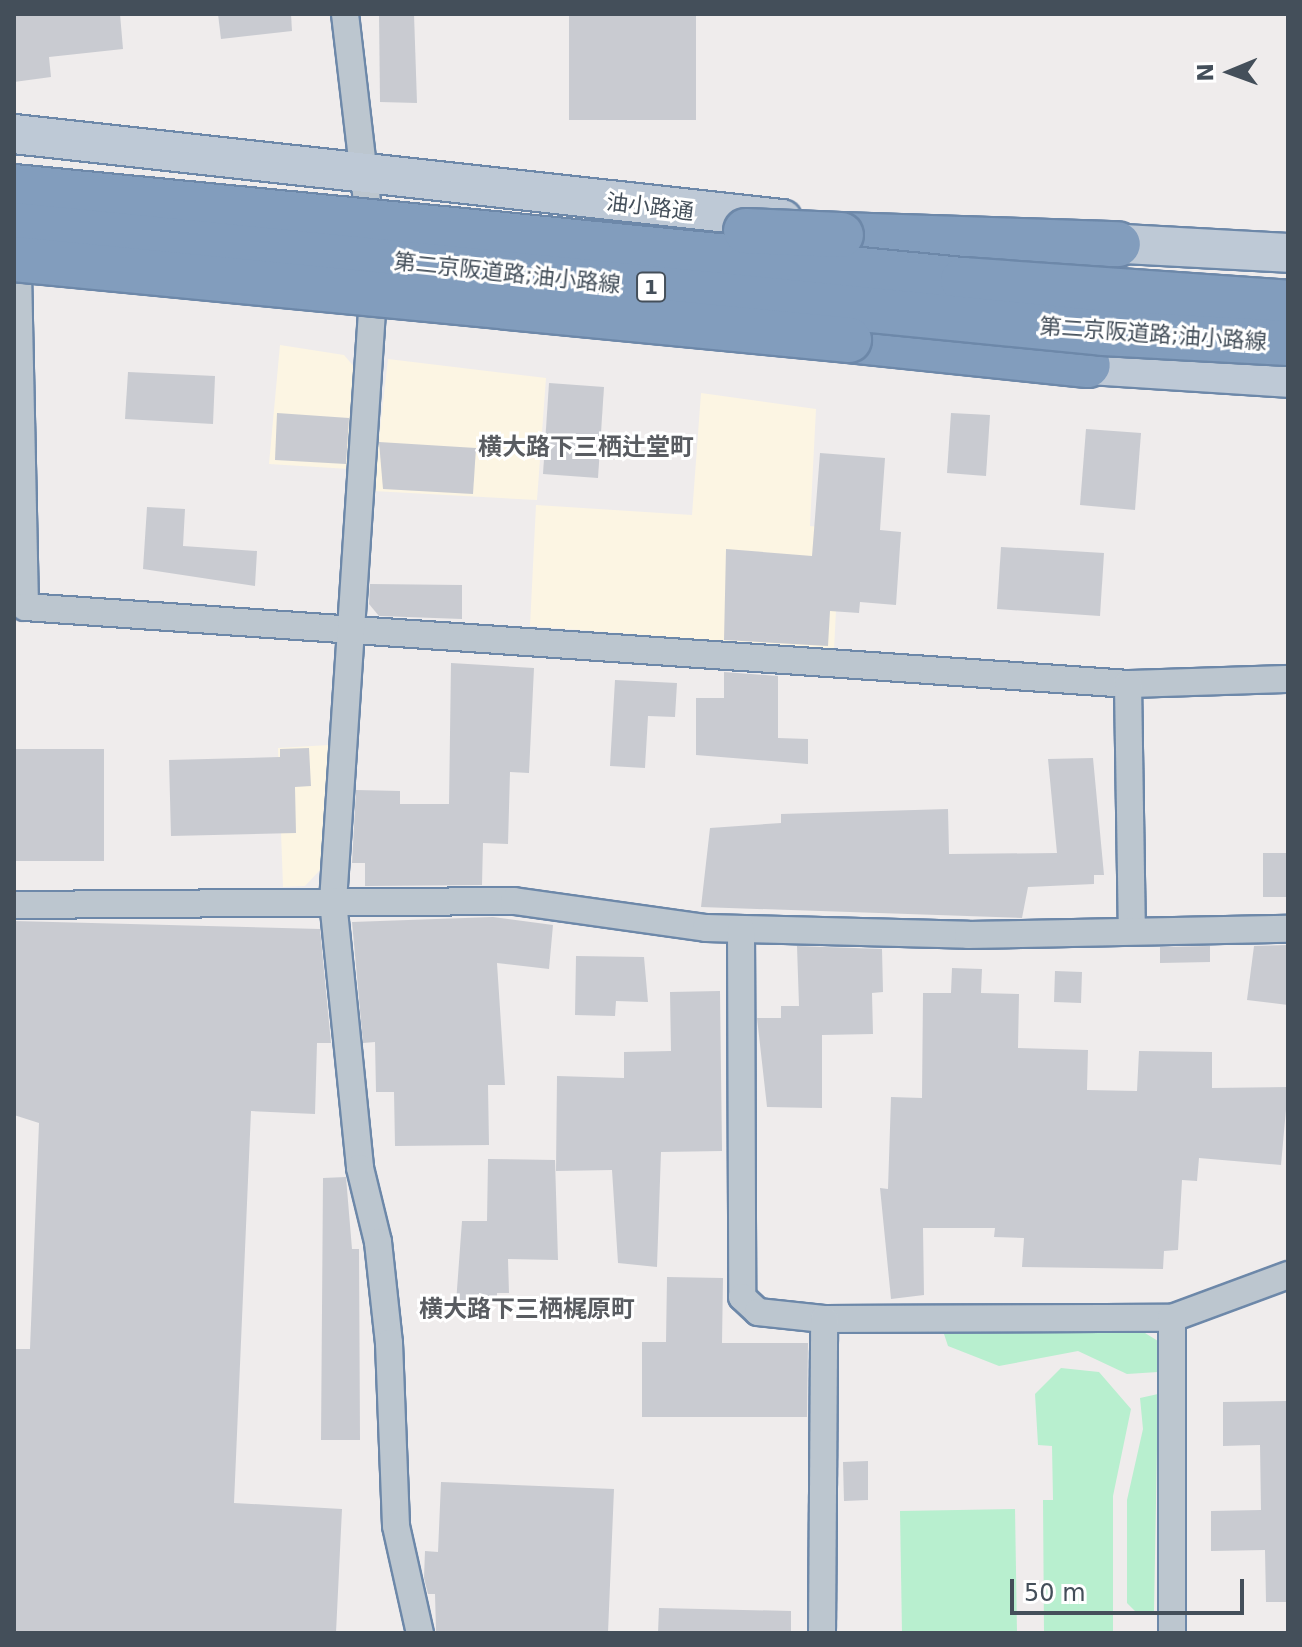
<!DOCTYPE html>
<html>
<head>
<meta charset="utf-8">
<style>
  body { margin:0 }
  #map { position:relative; width:1302px; height:1647px; overflow:hidden; background:#efecec; font-family:"DejaVu Sans","Noto Sans JP",sans-serif }
  div>[style] { position:absolute }
  .commercial>* { inset:0; background:#fcf5e3 }
  .green>* { inset:0; background:#b8efcf }
  .building>* { inset:0; background:#c9cbd1 }
  .roads { filter:drop-shadow(2px 0 #6d88a9) drop-shadow(-2px 0 #6d88a9) drop-shadow(0 2px #6d88a9) drop-shadow(0 -2px #6d88a9) }
  .street>* { height:26px; margin:-13px; padding:0 13px; transform-origin:13px; border-radius:13px; background:#bcc6cf }
  .secondary>* { height:38px; margin:-19px; padding:0 19px; transform-origin:19px; border-radius:19px; background:#bec9d6 }
  .highway>* { height:44px; margin:-22px; padding:0 22px; transform-origin:22px; border-radius:22px; background:#829dbd }
  .bridges { filter:drop-shadow(2px 0 #6d88a9) drop-shadow(-2px 0 #6d88a9) drop-shadow(0 2px #6d88a9) drop-shadow(0 -2px #6d88a9) }
  .highway-bridge>* { height:44px; margin:-22px; padding:0 22px; transform-origin:22px; border-radius:22px; background:#829dbd }
  span { translate:-50% -50%; white-space:nowrap; text-align:center; line-height:1.15; -webkit-text-stroke:6px #fff; paint-order:stroke }
  .shield-label span { padding:2px 6px; background:#fff; border:2px solid; border-radius:6px; -webkit-text-stroke-width:0 }
  .shield-label { font-size:20px; color:#444f5a; font-weight:700 }
  .street-label { font-size:22px; color:#444f5a }
  .neighbourhood-label { font-size:24px; color:#595c61; font-weight:700 }
  .frame { position:absolute; inset:0; border:16px solid #444f5a; pointer-events:none }
  .north { position:absolute; left:1190px; top:32px; width:80px; height:80px; -webkit-text-stroke:6px #fff; paint-order:stroke; rotate:269deg; font-size:22px; font-weight:700; line-height:32px; text-align:center; color:#444f5a }
  .north::after { content:''; display:block; margin:auto; width:28px; height:36px; background:#444f5a; clip-path:polygon(50% 0,100% 100%,50% 72%,0 100%) }
  .scale { position:absolute; left:1010px; top:1579px; width:234px; height:36px; box-sizing:border-box; border:4px solid #444f5a; border-top:0; padding-left:10px; font-size:24px; line-height:28px; white-space:nowrap; color:#444f5a; -webkit-text-stroke:6px #fff; paint-order:stroke }
</style>
</head>
<body>
<div id="map">
  <div class="commercial">
    <div style="clip-path:polygon(280px 345px,344px 355px,356px 369px,349px 469px,269px 464px)"></div>
    <div style="clip-path:polygon(388px 359px,546px 378px,537px 500px,373px 491px)"></div>
    <div style="clip-path:polygon(701px 393px,816px 409px,810px 526px,840px 529px,834px 650px,530px 626px,536px 505px,692px 515px)"></div>
    <div style="clip-path:polygon(329px 745px,320px 870px,305px 886px,283px 887px,278px 748px)"></div>
  </div>
  <div class="green">
    <div style="clip-path:polygon(943px 1331px,1145px 1333px,1158px 1341px,1158px 1372px,1127px 1374px,1078px 1351px,999px 1366px,948px 1346px)"></div>
    <div style="clip-path:polygon(1061px 1368px,1099px 1372px,1131px 1409px,1113px 1496px,1113px 1633px,1044px 1633px,1043px 1500px,1053px 1500px,1052px 1446px,1038px 1445px,1035px 1394px)"></div>
    <div style="clip-path:polygon(1158px 1394px,1154px 1612px,1137px 1613px,1127px 1603px,1127px 1500px,1143px 1429px,1140px 1398px)"></div>
    <div style="clip-path:polygon(1015px 1509px,1017px 1633px,902px 1633px,900px 1511px)"></div>
  </div>
  <div class="building">
    <div style="clip-path:polygon(14px 14px,120px 14px,123px 49px,49px 57px,51px 77px,14px 82px)"></div>
    <div style="clip-path:polygon(218px 14px,291px 14px,292px 31px,221px 39px)"></div>
    <div style="clip-path:polygon(379px 14px,414px 14px,417px 103px,380px 102px)"></div>
    <div style="clip-path:polygon(569px 14px,696px 14px,696px 120px,569px 120px)"></div>
    <div style="clip-path:polygon(128px 372px,215px 376px,213px 424px,125px 419px)"></div>
    <div style="clip-path:polygon(549px 383px,604px 387px,598px 478px,543px 474px)"></div>
    <div style="clip-path:polygon(277px 413px,349px 418px,346px 464px,275px 460px)"></div>
    <div style="clip-path:polygon(951px 413px,990px 415px,986px 476px,947px 473px)"></div>
    <div style="clip-path:polygon(1086px 429px,1141px 433px,1135px 510px,1080px 505px)"></div>
    <div style="clip-path:polygon(379px 442px,476px 448px,473px 494px,383px 489px)"></div>
    <div style="clip-path:polygon(820px 453px,885px 458px,880px 530px,901px 532px,896px 605px,860px 602px,859px 613px,830px 611px,828px 646px,724px 640px,726px 549px,812px 556px)"></div>
    <div style="clip-path:polygon(147px 507px,185px 509px,183px 546px,257px 551px,255px 586px,143px 569px)"></div>
    <div style="clip-path:polygon(1001px 547px,1104px 553px,1100px 616px,997px 609px)"></div>
    <div style="clip-path:polygon(370px 584px,462px 585px,462px 619px,379px 616px,369px 604px)"></div>
    <div style="clip-path:polygon(451px 663px,534px 668px,529px 773px,510px 772px,508px 844px,483px 843px,482px 885px,365px 886px,365px 863px,352px 863px,356px 790px,400px 791px,400px 804px,449px 804px)"></div>
    <div style="clip-path:polygon(724px 672px,778px 676px,778px 738px,808px 739px,808px 764px,696px 755px,696px 698px,724px 698px)"></div>
    <div style="clip-path:polygon(615px 680px,677px 683px,675px 717px,648px 716px,645px 768px,610px 766px)"></div>
    <div style="clip-path:polygon(309px 748px,311px 786px,295px 787px,296px 833px,171px 836px,169px 760px,280px 757px,280px 749px)"></div>
    <div style="clip-path:polygon(14px 749px,104px 749px,104px 861px,14px 861px)"></div>
    <div style="clip-path:polygon(1093px 758px,1104px 875px,1094px 875px,1094px 884px,1028px 887px,1022px 918px,701px 907px,710px 828px,781px 823px,781px 814px,948px 809px,949px 854px,1057px 853px,1048px 759px)"></div>
    <div style="clip-path:polygon(1263px 853px,1288px 853px,1288px 897px,1263px 897px)"></div>
    <div style="clip-path:polygon(493px 917px,553px 925px,549px 969px,497px 963px,505px 1085px,488px 1085px,489px 1145px,395px 1146px,394px 1092px,376px 1092px,375px 1042px,363px 1043px,352px 922px)"></div>
    <div style="clip-path:polygon(14px 921px,320px 929px,331px 1043px,317px 1043px,315px 1114px,251px 1111px,234px 1503px,342px 1509px,336px 1633px,14px 1631px,14px 1349px,30px 1349px,39px 1123px,14px 1115px)"></div>
    <div style="clip-path:polygon(1288px 945px,1288px 1005px,1247px 1000px,1254px 946px)"></div>
    <div style="clip-path:polygon(797px 946px,882px 949px,883px 992px,872px 993px,873px 1034px,822px 1035px,822px 1108px,767px 1107px,757px 1018px,781px 1018px,781px 1006px,799px 1006px)"></div>
    <div style="clip-path:polygon(1210px 946px,1210px 962px,1160px 963px,1160px 947px)"></div>
    <div style="clip-path:polygon(576px 956px,644px 957px,648px 1002px,616px 1001px,615px 1016px,575px 1015px)"></div>
    <div style="clip-path:polygon(952px 968px,982px 969px,981px 993px,1019px 994px,1018px 1048px,1088px 1050px,1087px 1090px,1137px 1091px,1139px 1051px,1212px 1052px,1212px 1088px,1288px 1087px,1281px 1165px,1199px 1158px,1197px 1181px,1182px 1180px,1178px 1250px,1164px 1251px,1163px 1269px,1022px 1267px,1024px 1238px,994px 1237px,995px 1228px,923px 1228px,924px 1295px,891px 1299px,880px 1188px,888px 1189px,891px 1097px,922px 1098px,923px 993px,951px 993px)"></div>
    <div style="clip-path:polygon(1055px 971px,1082px 972px,1081px 1003px,1054px 1002px)"></div>
    <div style="clip-path:polygon(720px 991px,722px 1151px,661px 1152px,657px 1267px,618px 1263px,612px 1170px,556px 1171px,557px 1076px,624px 1078px,624px 1052px,671px 1051px,670px 992px)"></div>
    <div style="clip-path:polygon(488px 1159px,555px 1160px,558px 1260px,508px 1259px,509px 1293px,497px 1293px,497px 1302px,456px 1303px,462px 1221px,487px 1221px)"></div>
    <div style="clip-path:polygon(346px 1177px,352px 1249px,359px 1249px,360px 1440px,321px 1440px,323px 1178px)"></div>
    <div style="clip-path:polygon(667px 1277px,723px 1278px,722px 1343px,808px 1343px,807px 1417px,642px 1417px,642px 1342px,666px 1342px)"></div>
    <div style="clip-path:polygon(1288px 1401px,1288px 1602px,1266px 1602px,1265px 1550px,1211px 1551px,1211px 1511px,1261px 1510px,1260px 1445px,1223px 1446px,1223px 1402px)"></div>
    <div style="clip-path:polygon(868px 1461px,868px 1500px,844px 1501px,843px 1462px)"></div>
    <div style="clip-path:polygon(441px 1482px,614px 1489px,608px 1633px,436px 1631px,435px 1594px,428px 1594px,424px 1578px,425px 1551px,438px 1552px)"></div>
    <div style="clip-path:polygon(659px 1608px,791px 1611px,791px 1633px,658px 1633px)"></div>
  </div>
  <div class="roads">
    <div class="street">
      <div style="left:345px;top:14px;width:222px;rotate:83.3deg"></div>
      <div style="left:18px;top:272px;width:335px;rotate:88.8deg"></div>
      <div style="left:25px;top:607px;width:1106px;rotate:3.99deg"></div>
      <div style="left:1128px;top:684px;width:160px;rotate:-1.8deg"></div>
      <div style="left:374px;top:281px;width:621px;rotate:93.78deg"></div>
      <div style="left:333px;top:901px;width:268px;rotate:84.2deg"></div>
      <div style="left:360px;top:1168px;width:76px;rotate:76.3deg"></div>
      <div style="left:378px;top:1242px;width:102px;rotate:83.8deg"></div>
      <div style="left:389px;top:1343px;width:183px;rotate:87.8deg"></div>
      <div style="left:396px;top:1526px;width:110px;rotate:77.4deg"></div>
      <div style="left:1128px;top:684px;width:244px;rotate:89.1deg"></div>
      <div style="left:14px;top:905px;width:500px;rotate:-0.46deg"></div>
      <div style="left:514px;top:901px;width:194px;rotate:8deg"></div>
      <div style="left:706px;top:928px;width:262px;rotate:1.5deg"></div>
      <div style="left:968px;top:935px;width:320px;rotate:-1.1deg"></div>
      <div style="left:741px;top:929px;width:368px;rotate:89.8deg"></div>
      <div style="left:742px;top:1297px;width:22px;rotate:43deg"></div>
      <div style="left:758px;top:1312px;width:66px;rotate:6.1deg"></div>
      <div style="left:824px;top:1319px;width:348px;rotate:-0.2deg"></div>
      <div style="left:1172px;top:1318px;width:124px;rotate:-20.3deg"></div>
      <div style="left:1172px;top:1318px;width:315px;rotate:90deg"></div>
      <div style="left:822px;top:1633px;width:314px;rotate:-89.6deg"></div>
    </div>
    <div class="secondary">
      <div style="left:14px;top:134px;width:773px;rotate:6.32deg"></div>
      <div style="left:1087px;top:242px;width:201px;rotate:3.1deg"></div>
      <div style="left:1059px;top:363px;width:229px;rotate:3.7deg"></div>
    </div>
    <div class="highway">
      <div style="left:841px;top:235px;width:277px;rotate:1.9deg"></div>
      <div style="left:849px;top:340px;width:240px;rotate:6deg"></div>
    </div>
  </div>
  <div class="bridges">
    <div class="highway-bridge">
      <div style="left:14px;top:187px;width:954px;rotate:5.6deg"></div>
      <div style="left:963px;top:280px;width:326px;rotate:4deg"></div>
      <div style="left:14px;top:225px;width:1094px;rotate:5.66deg"></div>
      <div style="left:1103px;top:333px;width:185px;rotate:3.1deg"></div>
      <div style="left:746px;top:231px;width:95px;rotate:2.4deg"></div>
      <div style="left:14px;top:259px;width:839px;rotate:5.54deg"></div>
    </div>
  </div>
  <div class="shield-label">
    <span style="left:651px;top:287px">1</span>
  </div>
  <div class="street-label">
    <span style="left:650px;top:207px;rotate:7deg">油小路通</span>
    <span style="left:507px;top:273px;rotate:6deg">第二京阪道路;油小路線</span>
    <span style="left:1153px;top:334px;rotate:4deg">第二京阪道路;油小路線</span>
  </div>
  <div class="neighbourhood-label">
    <span style="left:586px;top:448px">横大路下三栖辻堂町</span>
    <span style="left:527px;top:1310px">横大路下三栖梶原町</span>
  </div>
  <div class="frame"></div>
  <div class="north">N</div>
  <div class="scale">50 m</div>
</div>
</body>
</html>
